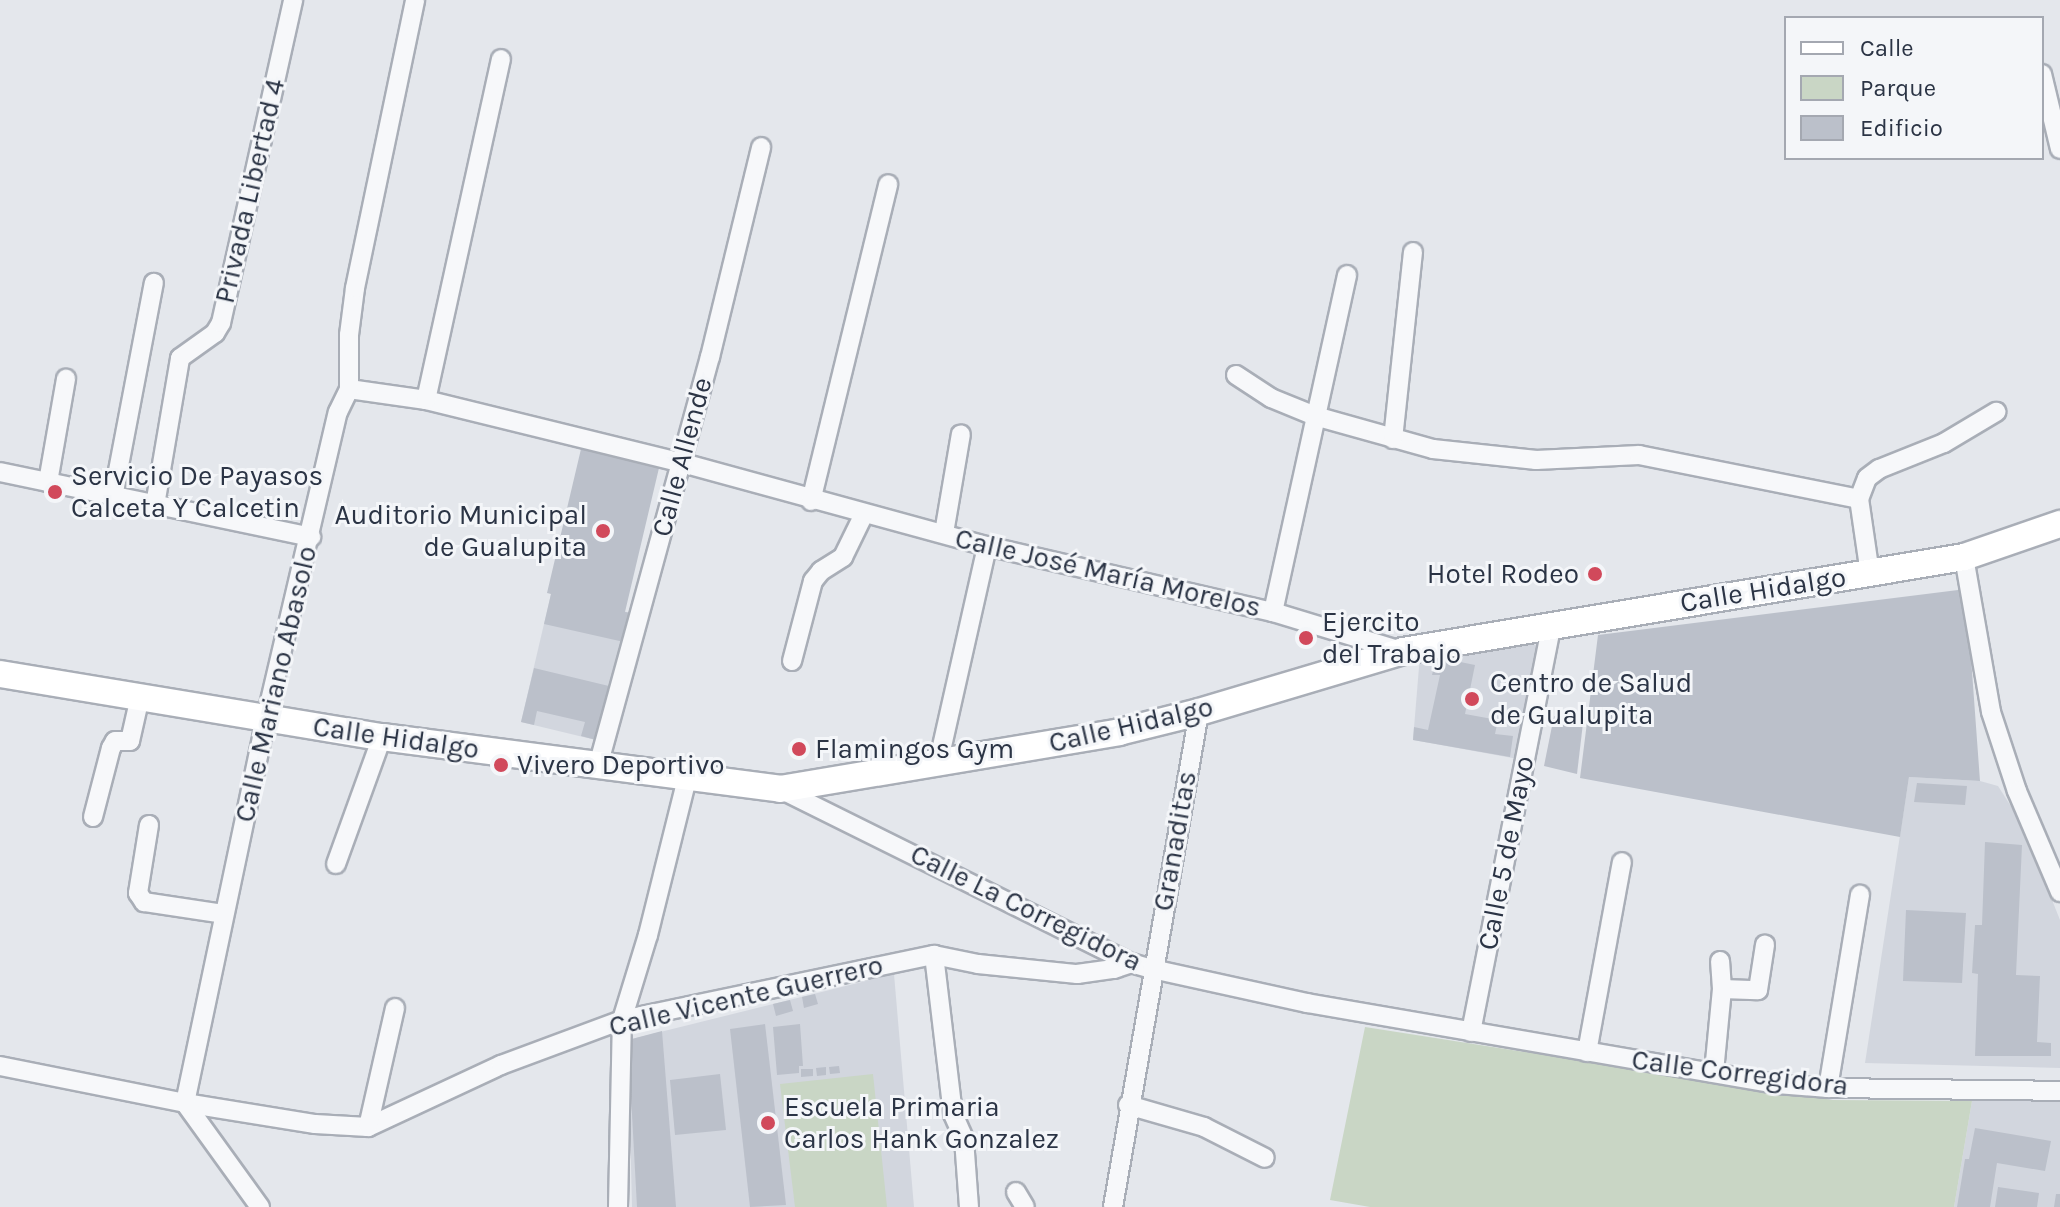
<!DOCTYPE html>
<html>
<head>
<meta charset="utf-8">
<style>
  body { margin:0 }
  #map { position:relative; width:2060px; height:1207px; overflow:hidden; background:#e4e7ec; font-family:Karla,sans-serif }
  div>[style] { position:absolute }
  .built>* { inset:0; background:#d2d6de }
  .green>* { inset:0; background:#c9d6c5 }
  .building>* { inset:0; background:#bbc0ca }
  .roads { filter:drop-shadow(2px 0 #a9aeb7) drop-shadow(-2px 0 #a9aeb7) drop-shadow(0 2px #a9aeb7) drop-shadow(0 -2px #a9aeb7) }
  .minor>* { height:18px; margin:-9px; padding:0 9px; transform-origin:9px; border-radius:9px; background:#f7f8fa }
  .secondary>* { height:26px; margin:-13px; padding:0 13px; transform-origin:13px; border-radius:13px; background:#fff }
  .dots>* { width:22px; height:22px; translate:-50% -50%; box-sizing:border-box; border:4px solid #f4f6f9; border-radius:50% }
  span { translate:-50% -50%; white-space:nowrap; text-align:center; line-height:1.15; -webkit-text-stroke:6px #f4f6f9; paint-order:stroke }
  .street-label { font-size:28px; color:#2b3445 }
  .poi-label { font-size:28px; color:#2b3445 }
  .left { translate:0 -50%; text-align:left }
  .right { translate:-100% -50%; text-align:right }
  .legend { position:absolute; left:1784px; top:16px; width:260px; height:144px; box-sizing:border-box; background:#f4f6f9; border:2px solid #a4a8b1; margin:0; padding:10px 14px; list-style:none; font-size:24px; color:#2b3445 }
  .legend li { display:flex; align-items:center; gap:16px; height:40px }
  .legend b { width:40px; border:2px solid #a4a8b1 }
</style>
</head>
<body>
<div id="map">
  <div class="built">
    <div style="clip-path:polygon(551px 594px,631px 613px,600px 741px,521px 722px)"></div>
    <div style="clip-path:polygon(1523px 637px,1537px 646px,1518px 759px,1413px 740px,1420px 655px)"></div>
    <div style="clip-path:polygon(1909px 777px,1980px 781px,1998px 786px,2021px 822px,2060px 920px,2060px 1068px,1865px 1063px)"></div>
    <div style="clip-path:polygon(894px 974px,914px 1207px,632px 1207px,628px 1040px)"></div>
    <div style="clip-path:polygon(1972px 1101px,2060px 1101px,2060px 1207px,1954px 1207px)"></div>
  </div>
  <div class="green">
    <div style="clip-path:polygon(1365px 1027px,1832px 1100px,1972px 1101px,1954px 1207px,1370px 1207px,1330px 1200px)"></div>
    <div style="clip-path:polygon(873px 1074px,887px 1207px,795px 1207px,780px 1084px)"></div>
  </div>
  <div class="building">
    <div style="clip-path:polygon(581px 449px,659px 468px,625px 612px,631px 613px,624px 642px,544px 624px,551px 594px,547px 593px)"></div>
    <div style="clip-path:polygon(1966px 589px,1980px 781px,1909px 777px,1900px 837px,1580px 778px,1598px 635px)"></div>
    <div style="clip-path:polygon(1436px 657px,1475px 665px,1465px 714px,1498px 720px,1495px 734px,1513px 736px,1510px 757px,1413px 740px,1414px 727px,1428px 730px,1440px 675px,1432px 675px)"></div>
    <div style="clip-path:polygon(534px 668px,613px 687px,600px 741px,581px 736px,585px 722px,537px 711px,534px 725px,521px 722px)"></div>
    <div style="clip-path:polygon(1554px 716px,1583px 723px,1577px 774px,1544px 766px)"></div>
    <div style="clip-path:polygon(1917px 783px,1967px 786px,1965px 805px,1914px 802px)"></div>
    <div style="clip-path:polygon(1985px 842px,2022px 845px,2016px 975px,2040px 976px,2037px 1042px,2051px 1043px,2051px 1056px,1975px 1056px,1978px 974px,1972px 973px,1975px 925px,1982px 925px)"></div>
    <div style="clip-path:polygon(1906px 910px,1966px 913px,1962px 983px,1903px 981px)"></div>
    <div style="clip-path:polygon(815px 994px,818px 1004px,804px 1008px,802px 997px)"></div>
    <div style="clip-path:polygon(790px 1000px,793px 1011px,776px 1016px,773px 1004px)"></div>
    <div style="clip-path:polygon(765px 1024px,786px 1205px,750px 1207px,730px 1029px)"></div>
    <div style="clip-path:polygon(800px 1024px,803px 1066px,799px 1066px,799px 1073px,777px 1075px,773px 1027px)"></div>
    <div style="clip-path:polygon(662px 1031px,676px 1207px,637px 1207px,628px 1040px)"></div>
    <div style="clip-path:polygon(839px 1066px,840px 1073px,830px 1074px,829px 1067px)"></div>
    <div style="clip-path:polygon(826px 1067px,826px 1075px,817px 1076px,816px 1068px)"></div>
    <div style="clip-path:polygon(801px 1069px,813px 1069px,813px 1076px,801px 1077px)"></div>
    <div style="clip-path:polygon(720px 1074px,726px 1130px,675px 1135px,670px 1080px)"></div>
    <div style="clip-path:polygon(1975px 1128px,2051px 1141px,2045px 1171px,1997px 1163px,1990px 1207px,1957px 1207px,1965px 1159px,1969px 1159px)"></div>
    <div style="clip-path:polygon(1998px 1187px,2039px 1193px,2037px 1207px,1995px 1207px)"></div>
    <div style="clip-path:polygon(2056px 1194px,2060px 1194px,2060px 1207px,2054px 1207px)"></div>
  </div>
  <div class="roads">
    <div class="minor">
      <div style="left:2042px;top:74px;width:77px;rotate:76.5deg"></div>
      <div style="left:1236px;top:375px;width:42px;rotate:33.3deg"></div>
      <div style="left:1271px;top:398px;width:48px;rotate:22.2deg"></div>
      <div style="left:1315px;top:416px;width:123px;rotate:15.6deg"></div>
      <div style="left:1433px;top:449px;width:104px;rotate:6.1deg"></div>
      <div style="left:1536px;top:460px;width:103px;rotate:-2.8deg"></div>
      <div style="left:1639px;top:455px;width:224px;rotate:11.3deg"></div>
      <div style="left:349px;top:389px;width:78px;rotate:8.1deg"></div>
      <div style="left:426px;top:400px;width:260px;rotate:13.8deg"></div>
      <div style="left:679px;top:462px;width:319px;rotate:15.3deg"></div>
      <div style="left:987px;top:546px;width:294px;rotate:13deg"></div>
      <div style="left:1273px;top:612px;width:134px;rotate:16.9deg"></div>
      <div style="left:426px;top:400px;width:349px;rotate:-77.6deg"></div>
      <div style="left:1393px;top:439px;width:188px;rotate:-83.9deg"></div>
      <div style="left:0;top:472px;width:318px;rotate:11.8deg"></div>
      <div style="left:48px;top:482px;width:105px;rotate:-80.1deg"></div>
      <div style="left:113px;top:497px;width:218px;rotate:-79.2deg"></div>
      <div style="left:811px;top:501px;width:326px;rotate:-76.3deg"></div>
      <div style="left:155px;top:505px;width:149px;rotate:-80.3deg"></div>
      <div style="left:180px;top:358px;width:43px;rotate:-35.5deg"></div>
      <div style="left:215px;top:333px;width:12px;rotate:-59deg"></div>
      <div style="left:221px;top:323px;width:331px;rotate:-77.4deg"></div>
      <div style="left:944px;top:533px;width:100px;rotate:-80.3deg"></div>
      <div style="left:1964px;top:557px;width:157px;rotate:80.1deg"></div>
      <div style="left:1991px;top:712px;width:83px;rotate:71.8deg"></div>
      <div style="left:2017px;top:791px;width:110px;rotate:66.9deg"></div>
      <div style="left:1870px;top:574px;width:76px;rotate:-98.3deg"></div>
      <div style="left:1859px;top:499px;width:22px;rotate:-69deg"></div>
      <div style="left:1867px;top:478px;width:15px;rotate:-37deg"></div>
      <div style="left:1879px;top:469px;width:70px;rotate:-21.8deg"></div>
      <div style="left:1944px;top:443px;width:61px;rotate:-30.8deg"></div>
      <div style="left:1273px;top:612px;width:345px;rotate:-77.6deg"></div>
      <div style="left:792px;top:661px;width:83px;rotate:-75.3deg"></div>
      <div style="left:813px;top:581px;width:13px;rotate:-51deg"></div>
      <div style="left:821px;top:571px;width:26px;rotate:-32deg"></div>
      <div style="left:843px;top:557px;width:48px;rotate:-64deg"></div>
      <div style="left:938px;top:764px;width:223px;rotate:-77.3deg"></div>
      <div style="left:598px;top:766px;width:424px;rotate:-74.7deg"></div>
      <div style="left:710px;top:357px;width:216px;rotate:-76.3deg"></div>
      <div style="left:780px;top:789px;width:392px;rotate:26.4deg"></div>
      <div style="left:1131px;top:963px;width:22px;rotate:16deg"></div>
      <div style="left:1152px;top:969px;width:159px;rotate:12.4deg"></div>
      <div style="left:1307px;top:1003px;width:477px;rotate:9.8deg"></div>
      <div style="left:1777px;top:1084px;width:51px;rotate:4.5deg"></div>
      <div style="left:1828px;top:1088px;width:232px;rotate:0.7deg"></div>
      <div style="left:93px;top:817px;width:71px;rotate:-75.4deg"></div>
      <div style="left:111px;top:748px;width:8px;rotate:-60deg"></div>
      <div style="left:115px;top:741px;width:15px"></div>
      <div style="left:130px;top:741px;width:45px;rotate:-77.2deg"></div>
      <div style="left:149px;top:825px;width:69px;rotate:99.2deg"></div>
      <div style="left:138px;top:893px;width:11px;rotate:56deg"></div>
      <div style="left:144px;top:902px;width:81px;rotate:8.5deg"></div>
      <div style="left:336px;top:864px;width:135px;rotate:-70.1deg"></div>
      <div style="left:934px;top:955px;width:160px;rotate:83.2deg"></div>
      <div style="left:953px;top:1114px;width:27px;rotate:66deg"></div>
      <div style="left:964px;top:1139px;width:68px;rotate:85.8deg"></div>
      <div style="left:1722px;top:989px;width:36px;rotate:2deg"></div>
      <div style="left:1758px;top:990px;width:46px;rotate:-81.2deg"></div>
      <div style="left:1471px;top:1032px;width:413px;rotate:-78.8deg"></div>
      <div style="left:1587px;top:1052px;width:193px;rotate:-79.6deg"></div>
      <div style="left:0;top:1066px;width:189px;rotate:11.3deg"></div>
      <div style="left:185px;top:1103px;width:132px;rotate:9.2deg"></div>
      <div style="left:315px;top:1124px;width:53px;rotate:3.2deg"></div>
      <div style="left:368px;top:1127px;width:147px;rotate:-25deg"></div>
      <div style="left:501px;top:1065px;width:129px;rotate:-20.4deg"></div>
      <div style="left:622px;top:1020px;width:319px;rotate:-11.8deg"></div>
      <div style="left:934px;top:955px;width:45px;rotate:11.6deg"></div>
      <div style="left:978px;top:964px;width:100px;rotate:5.8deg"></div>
      <div style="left:1077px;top:974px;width:37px;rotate:-8deg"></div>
      <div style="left:1114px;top:969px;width:18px;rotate:-19deg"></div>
      <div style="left:1714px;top:1072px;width:83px;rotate:-84.5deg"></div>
      <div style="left:1722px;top:989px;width:28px;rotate:-94deg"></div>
      <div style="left:1828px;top:1088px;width:196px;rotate:-80.6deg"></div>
      <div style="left:1128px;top:1105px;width:79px;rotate:16.1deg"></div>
      <div style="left:1204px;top:1127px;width:68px;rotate:26.9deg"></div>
      <div style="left:368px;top:1127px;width:122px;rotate:-77.2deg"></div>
      <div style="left:1016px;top:1192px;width:17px;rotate:59deg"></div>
      <div style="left:260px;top:1207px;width:128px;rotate:-125.8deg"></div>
      <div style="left:185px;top:1103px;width:393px;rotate:-78.1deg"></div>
      <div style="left:266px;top:718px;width:314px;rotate:-76.8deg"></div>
      <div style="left:338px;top:412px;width:25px;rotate:-64deg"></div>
      <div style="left:349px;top:389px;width:54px;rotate:-90deg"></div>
      <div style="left:349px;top:335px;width:47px;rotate:-82.7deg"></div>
      <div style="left:355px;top:288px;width:294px;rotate:-78.2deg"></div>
      <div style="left:618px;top:1207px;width:187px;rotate:-88.8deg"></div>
      <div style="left:622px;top:1020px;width:89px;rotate:-73deg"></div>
      <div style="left:648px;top:935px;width:161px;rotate:-76deg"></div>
      <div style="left:1113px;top:1207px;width:502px;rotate:-80.14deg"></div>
    </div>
    <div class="secondary">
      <div style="left:0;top:674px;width:387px;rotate:9.4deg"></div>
      <div style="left:382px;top:737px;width:401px;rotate:7.4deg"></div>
      <div style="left:780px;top:789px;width:344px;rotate:-9.5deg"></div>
      <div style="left:1119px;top:732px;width:82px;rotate:-14deg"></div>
      <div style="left:1199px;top:712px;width:213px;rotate:-16.6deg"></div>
      <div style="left:1403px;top:651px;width:569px;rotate:-9.51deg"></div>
      <div style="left:1964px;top:557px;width:102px;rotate:-19deg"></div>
    </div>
  </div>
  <div class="dots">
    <div style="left:55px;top:492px;background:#d1495b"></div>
    <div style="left:603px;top:531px;background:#d1495b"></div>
    <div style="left:1595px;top:574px;background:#d1495b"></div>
    <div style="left:1306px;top:638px;background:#d1495b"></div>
    <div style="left:1472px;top:699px;background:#d1495b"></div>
    <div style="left:799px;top:749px;background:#d1495b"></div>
    <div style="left:501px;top:765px;background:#d1495b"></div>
    <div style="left:768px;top:1123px;background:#d1495b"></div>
  </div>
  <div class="street-label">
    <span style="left:250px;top:191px;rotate:-77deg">Privada Libertad 4</span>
    <span style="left:682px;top:457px;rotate:-75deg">Calle Allende</span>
    <span style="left:1108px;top:573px;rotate:13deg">Calle José María Morelos</span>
    <span style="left:1763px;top:590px;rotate:-9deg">Calle Hidalgo</span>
    <span style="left:276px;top:684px;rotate:-77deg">Calle Mariano Abasolo</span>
    <span style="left:1131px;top:725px;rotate:-13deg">Calle Hidalgo</span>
    <span style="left:396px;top:738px;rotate:8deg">Calle Hidalgo</span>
    <span style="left:1175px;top:841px;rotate:-80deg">Granaditas</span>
    <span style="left:1506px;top:853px;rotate:-79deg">Calle 5 de Mayo</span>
    <span style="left:1026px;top:908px;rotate:26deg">Calle La Corregidora</span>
    <span style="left:746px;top:996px;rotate:-13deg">Calle Vicente Guerrero</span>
    <span style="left:1740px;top:1073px;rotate:7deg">Calle Corregidora</span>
  </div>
  <div class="poi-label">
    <span class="left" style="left:71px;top:492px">Servicio De Payasos<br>Calceta Y Calcetin</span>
    <span class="right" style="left:587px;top:531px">Auditorio Municipal<br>de Gualupita</span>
    <span class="right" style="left:1579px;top:574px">Hotel Rodeo</span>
    <span class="left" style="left:1322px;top:638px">Ejercito<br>del Trabajo</span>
    <span class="left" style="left:1490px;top:699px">Centro de Salud<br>de Gualupita</span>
    <span class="left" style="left:815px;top:749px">Flamingos Gym</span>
    <span class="left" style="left:517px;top:765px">Vivero Deportivo</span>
    <span class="left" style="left:784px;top:1123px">Escuela Primaria<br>Carlos Hank Gonzalez</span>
  </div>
  <ul class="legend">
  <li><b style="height:10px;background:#fff"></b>Calle</li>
  <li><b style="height:22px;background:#c9d6c5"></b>Parque</li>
  <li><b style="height:22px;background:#bbc0ca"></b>Edificio</li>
  </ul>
</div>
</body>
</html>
